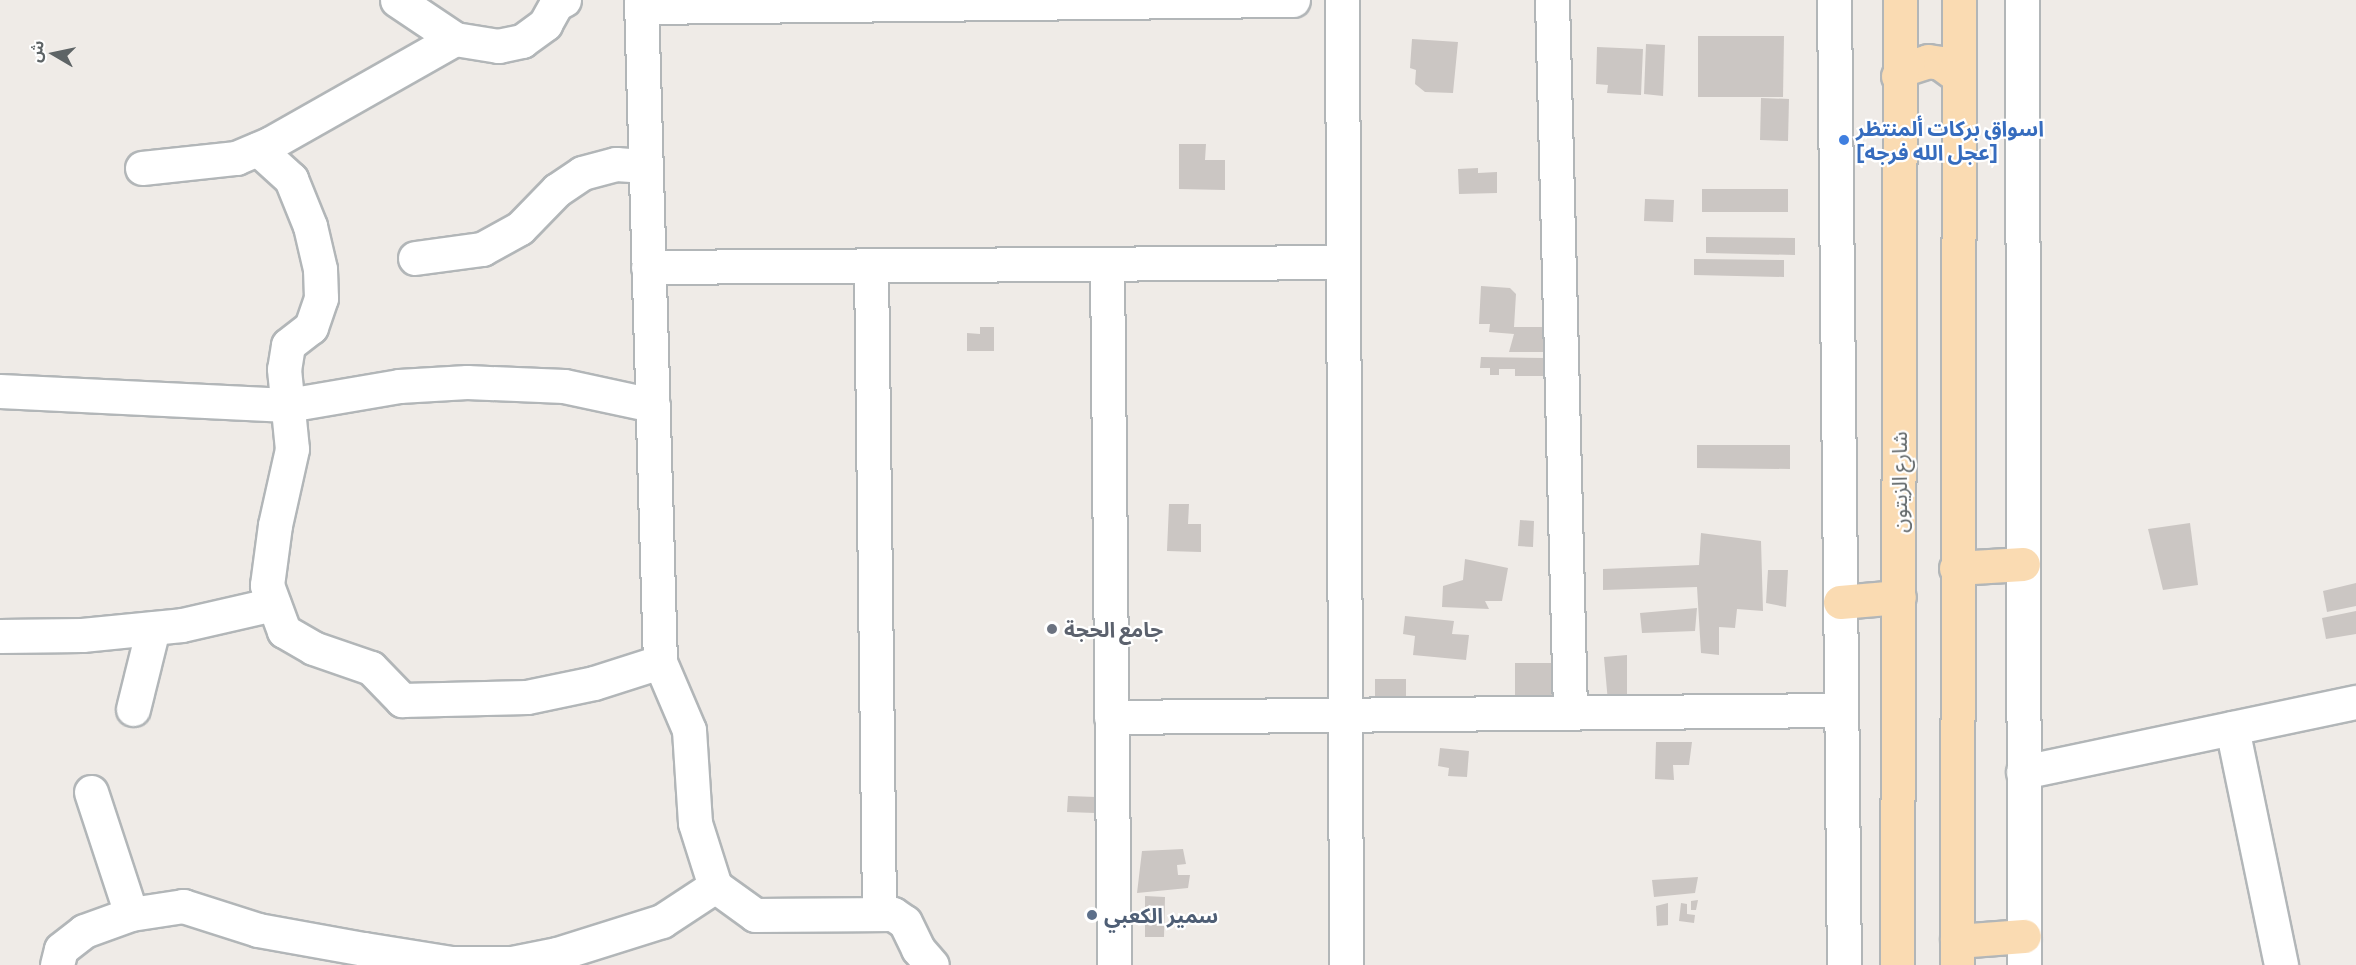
<!DOCTYPE html>
<html>
<head>
<meta charset="utf-8">
<style>
  body { margin:0 }
  #map { position:relative; width:2356px; height:965px; overflow:hidden; background:#efebe7; font-family:Commissioner,"Noto Sans Arabic",sans-serif }
  div>[style] { position:absolute }
  .building>* { inset:0; background:#cbc6c3 }
  .roads { filter:drop-shadow(2px 0 #b2b6b8) drop-shadow(-2px 0 #b2b6b8) drop-shadow(0 2px #b2b6b8) drop-shadow(0 -2px #b2b6b8) }
  .minor>* { height:33px; margin:-16.5px; padding:0 16.5px; transform-origin:16.5px; border-radius:16.5px; background:#fff }
  .major>* { height:33px; margin:-16.5px; padding:0 16.5px; transform-origin:16.5px; border-radius:16.5px; background:#fadbb2 }
  .dots>* { width:16px; height:16px; translate:-50% -50%; box-sizing:border-box; border:3px solid #fff; border-radius:50% }
  span { translate:-50% -50%; white-space:nowrap; text-align:center; line-height:1.15; -webkit-text-stroke:4.5px #fff; paint-order:stroke }
  .shop-label { font-size:21px; color:#366cbe; font-weight:700 }
  .left { translate:0 -50%; text-align:left }
  .street-label { font-size:21px; color:#5e6466 }
  .worship-label { font-size:21px; color:#5b616d; font-weight:700 }
  .service-label { font-size:21px; color:#4e5e75; font-weight:700 }
  .north { position:absolute; left:24px; top:24px; width:60px; height:60px; -webkit-text-stroke:4px #fff; paint-order:stroke; rotate:279deg; font-size:16px; font-weight:700; line-height:24px; text-align:center; color:#5e6466 }
  .north::after { content:''; display:block; margin:auto; width:21px; height:27px; background:#5e6466; clip-path:polygon(50% 0,100% 100%,50% 72%,0 100%) }
</style>
</head>
<body>
<div id="map">
  <div class="building">
    <div style="clip-path:polygon(1698px 36px,1784px 36px,1783px 97px,1698px 97px)"></div>
    <div style="clip-path:polygon(1412px 39px,1458px 42px,1453px 93px,1425px 92px,1415px 84px,1416px 70px,1410px 68px)"></div>
    <div style="clip-path:polygon(1646px 44px,1665px 45px,1663px 96px,1644px 94px)"></div>
    <div style="clip-path:polygon(1597px 47px,1643px 49px,1641px 95px,1607px 93px,1608px 85px,1596px 84px)"></div>
    <div style="clip-path:polygon(1761px 98px,1789px 99px,1788px 141px,1760px 140px)"></div>
    <div style="clip-path:polygon(1179px 144px,1206px 144px,1205px 160px,1225px 160px,1225px 190px,1179px 189px)"></div>
    <div style="clip-path:polygon(1478px 168px,1478px 173px,1497px 172px,1497px 193px,1459px 194px,1458px 169px)"></div>
    <div style="clip-path:polygon(1702px 189px,1788px 189px,1788px 212px,1702px 212px)"></div>
    <div style="clip-path:polygon(1645px 199px,1674px 200px,1673px 222px,1644px 221px)"></div>
    <div style="clip-path:polygon(1706px 237px,1795px 238px,1795px 255px,1706px 253px)"></div>
    <div style="clip-path:polygon(1694px 259px,1784px 260px,1784px 277px,1694px 275px)"></div>
    <div style="clip-path:polygon(1481px 286px,1510px 288px,1516px 294px,1514px 327px,1543px 327px,1543px 352px,1509px 352px,1514px 334px,1489px 332px,1490px 324px,1479px 324px)"></div>
    <div style="clip-path:polygon(980px 327px,994px 327px,994px 351px,967px 351px,967px 333px,980px 334px)"></div>
    <div style="clip-path:polygon(1481px 357px,1545px 358px,1545px 376px,1515px 376px,1515px 369px,1499px 369px,1499px 375px,1490px 375px,1490px 368px,1480px 368px)"></div>
    <div style="clip-path:polygon(1697px 445px,1790px 445px,1790px 469px,1697px 468px)"></div>
    <div style="clip-path:polygon(1169px 504px,1189px 504px,1188px 524px,1201px 524px,1201px 552px,1167px 551px)"></div>
    <div style="clip-path:polygon(1520px 520px,1534px 521px,1533px 547px,1518px 546px)"></div>
    <div style="clip-path:polygon(2190px 523px,2198px 585px,2163px 590px,2148px 529px)"></div>
    <div style="clip-path:polygon(1701px 533px,1761px 541px,1763px 611px,1737px 609px,1735px 628px,1719px 627px,1719px 655px,1701px 653px,1697px 587px,1603px 590px,1603px 569px,1699px 565px)"></div>
    <div style="clip-path:polygon(1465px 559px,1508px 568px,1502px 601px,1485px 601px,1489px 609px,1442px 607px,1443px 586px,1463px 580px)"></div>
    <div style="clip-path:polygon(1768px 570px,1788px 570px,1786px 607px,1766px 603px)"></div>
    <div style="clip-path:polygon(2356px 583px,2356px 606px,2327px 612px,2323px 591px)"></div>
    <div style="clip-path:polygon(1697px 608px,1695px 631px,1642px 633px,1640px 613px)"></div>
    <div style="clip-path:polygon(2356px 611px,2356px 634px,2326px 639px,2322px 618px)"></div>
    <div style="clip-path:polygon(1405px 616px,1454px 621px,1452px 634px,1469px 635px,1466px 660px,1413px 655px,1415px 636px,1403px 634px)"></div>
    <div style="clip-path:polygon(1627px 655px,1627px 698px,1608px 702px,1604px 657px)"></div>
    <div style="clip-path:polygon(1515px 663px,1557px 663px,1557px 704px,1515px 704px)"></div>
    <div style="clip-path:polygon(1375px 679px,1406px 679px,1406px 699px,1375px 699px)"></div>
    <div style="clip-path:polygon(1656px 742px,1692px 742px,1689px 765px,1673px 765px,1674px 780px,1655px 779px)"></div>
    <div style="clip-path:polygon(1440px 748px,1469px 751px,1467px 777px,1448px 776px,1449px 768px,1438px 766px)"></div>
    <div style="clip-path:polygon(1068px 796px,1096px 797px,1095px 813px,1067px 812px)"></div>
    <div style="clip-path:polygon(1183px 849px,1186px 864px,1177px 865px,1178px 875px,1190px 875px,1188px 888px,1137px 893px,1142px 851px)"></div>
    <div style="clip-path:polygon(1698px 877px,1695px 893px,1654px 897px,1652px 880px)"></div>
    <div style="clip-path:polygon(1145px 896px,1165px 897px,1164px 937px,1145px 937px)"></div>
    <div style="clip-path:polygon(1698px 900px,1696px 910px,1691px 910px,1691px 901px)"></div>
    <div style="clip-path:polygon(1668px 903px,1668px 925px,1657px 926px,1656px 906px)"></div>
    <div style="clip-path:polygon(1681px 903px,1687px 904px,1687px 914px,1695px 915px,1694px 923px,1679px 921px)"></div>
  </div>
  <div class="roads">
    <div class="minor">
      <div style="left:397px;top:0;width:70px;rotate:33.9deg"></div>
      <div style="left:455px;top:39px;width:44px;rotate:9.2deg"></div>
      <div style="left:498px;top:46px;width:25px;rotate:-12deg"></div>
      <div style="left:522px;top:41px;width:29px;rotate:-36deg"></div>
      <div style="left:545px;top:24px;width:23px;rotate:-61deg"></div>
      <div style="left:556px;top:4px;width:9px;rotate:-27deg"></div>
      <div style="left:641px;top:0;width:662px;rotate:88.36deg"></div>
      <div style="left:660px;top:662px;width:74px;rotate:66.9deg"></div>
      <div style="left:689px;top:730px;width:93px;rotate:86.3deg"></div>
      <div style="left:695px;top:823px;width:66px;rotate:72.4deg"></div>
      <div style="left:715px;top:886px;width:49px;rotate:35.9deg"></div>
      <div style="left:755px;top:915px;width:138px;rotate:-0.4deg"></div>
      <div style="left:893px;top:914px;width:14px;rotate:34deg"></div>
      <div style="left:905px;top:922px;width:30px;rotate:64deg"></div>
      <div style="left:918px;top:949px;width:21px;rotate:49deg"></div>
      <div style="left:1342px;top:0;width:965px;rotate:89.76deg"></div>
      <div style="left:1552px;top:0;width:712px;rotate:88.55deg"></div>
      <div style="left:1834px;top:0;width:965px;rotate:89.41deg"></div>
      <div style="left:2022px;top:0;width:965px;rotate:89.88deg"></div>
      <div style="left:641px;top:7px;width:652px;rotate:-0.62deg"></div>
      <div style="left:258px;top:149px;width:45px;rotate:42.3deg"></div>
      <div style="left:291px;top:179px;width:51px;rotate:68deg"></div>
      <div style="left:310px;top:226px;width:44px;rotate:76.9deg"></div>
      <div style="left:320px;top:269px;width:29px;rotate:88deg"></div>
      <div style="left:321px;top:298px;width:31px;rotate:109deg"></div>
      <div style="left:311px;top:327px;width:29px;rotate:142deg"></div>
      <div style="left:288px;top:345px;width:24px;rotate:99deg"></div>
      <div style="left:284px;top:369px;width:80px;rotate:84.3deg"></div>
      <div style="left:292px;top:449px;width:78px;rotate:102.6deg"></div>
      <div style="left:275px;top:525px;width:61px;rotate:97.6deg"></div>
      <div style="left:267px;top:585px;width:49px;rotate:69.7deg"></div>
      <div style="left:284px;top:631px;width:34px;rotate:30deg"></div>
      <div style="left:313px;top:648px;width:61px;rotate:19deg"></div>
      <div style="left:371px;top:668px;width:45px;rotate:45.9deg"></div>
      <div style="left:402px;top:700px;width:125px;rotate:-1.4deg"></div>
      <div style="left:527px;top:697px;width:68px;rotate:-11.8deg"></div>
      <div style="left:594px;top:683px;width:69px;rotate:-17.7deg"></div>
      <div style="left:142px;top:168px;width:95px;rotate:-6.1deg"></div>
      <div style="left:236px;top:158px;width:38px;rotate:-23deg"></div>
      <div style="left:271px;top:143px;width:211px;rotate:-29.5deg"></div>
      <div style="left:415px;top:258px;width:68px;rotate:-7.7deg"></div>
      <div style="left:482px;top:249px;width:43px;rotate:-28.9deg"></div>
      <div style="left:520px;top:228px;width:53px;rotate:-45.8deg"></div>
      <div style="left:557px;top:190px;width:30px;rotate:-34deg"></div>
      <div style="left:582px;top:173px;width:35px;rotate:-15deg"></div>
      <div style="left:616px;top:164px;width:30px;rotate:4deg"></div>
      <div style="left:1107px;top:264px;width:701px;rotate:89.43deg"></div>
      <div style="left:871px;top:266px;width:647px;rotate:89.29deg"></div>
      <div style="left:648px;top:267px;width:695px;rotate:-0.41deg"></div>
      <div style="left:0;top:391px;width:288px;rotate:2.8deg"></div>
      <div style="left:288px;top:405px;width:113px;rotate:-9.7deg"></div>
      <div style="left:399px;top:386px;width:68px;rotate:-3.4deg"></div>
      <div style="left:467px;top:382px;width:97px;rotate:2.4deg"></div>
      <div style="left:564px;top:386px;width:91px;rotate:12.1deg"></div>
      <div style="left:0;top:636px;width:82px;rotate:-0.7deg"></div>
      <div style="left:82px;top:635px;width:100px;rotate:-5.7deg"></div>
      <div style="left:182px;top:625px;width:94px;rotate:-12.9deg"></div>
      <div style="left:133px;top:709px;width:83px;rotate:-76.1deg"></div>
      <div style="left:1111px;top:717px;width:730px;rotate:-0.55deg"></div>
      <div style="left:2232px;top:728px;width:242px;rotate:78.3deg"></div>
      <div style="left:2023px;top:772px;width:340px;rotate:-11.9deg"></div>
      <div style="left:91px;top:792px;width:128px;rotate:71.8deg"></div>
      <div style="left:57px;top:965px;width:16px;rotate:-76deg"></div>
      <div style="left:61px;top:949px;width:29px;rotate:-38deg"></div>
      <div style="left:84px;top:931px;width:50px;rotate:-19.9deg"></div>
      <div style="left:131px;top:914px;width:53px;rotate:-8.7deg"></div>
      <div style="left:183px;top:906px;width:79px;rotate:17.7deg"></div>
      <div style="left:258px;top:930px;width:108px;rotate:10.2deg"></div>
      <div style="left:364px;top:949px;width:87px;rotate:9.2deg"></div>
      <div style="left:450px;top:963px;width:62px"></div>
      <div style="left:512px;top:963px;width:46px;rotate:-11.3deg"></div>
      <div style="left:557px;top:954px;width:110px;rotate:-17.4deg"></div>
      <div style="left:662px;top:921px;width:64px;rotate:-33.4deg"></div>
    </div>
    <div class="major">
      <div style="left:1898px;top:76px;width:12px;rotate:-42deg"></div>
      <div style="left:1907px;top:68px;width:22px;rotate:-18deg"></div>
      <div style="left:1928px;top:61px;width:12px;rotate:9deg"></div>
      <div style="left:1940px;top:63px;width:22px;rotate:36deg"></div>
      <div style="left:1956px;top:568px;width:67px;rotate:-3.4deg"></div>
      <div style="left:1840px;top:602px;width:59px;rotate:-4.8deg"></div>
      <div style="left:1957px;top:941px;width:67px;rotate:-4.3deg"></div>
      <div style="left:1897px;top:965px;width:965px;rotate:-89.82deg"></div>
      <div style="left:1957px;top:965px;width:965px;rotate:-89.88deg"></div>
    </div>
  </div>
  <div class="dots">
    <div style="left:1844px;top:140px;background:#3f7fe0"></div>
    <div style="left:1052px;top:629px;background:#6b7280"></div>
    <div style="left:1092px;top:915px;background:#5c6f8a"></div>
  </div>
  <div class="shop-label">
    <span class="left" style="left:1856px;top:140px">اسواق بركات ألمنتظر<br>[عجل الله فرجه]</span>
  </div>
  <div class="street-label">
    <span style="left:1899px;top:482px;rotate:-90deg">شارع الزيتون</span>
  </div>
  <div class="worship-label">
    <span class="left" style="left:1064px;top:629px">جامع الحجة</span>
  </div>
  <div class="service-label">
    <span class="left" style="left:1104px;top:915px">سمير الكعبي</span>
  </div>
  <div class="north">ش</div>
</div>
</body>
</html>
